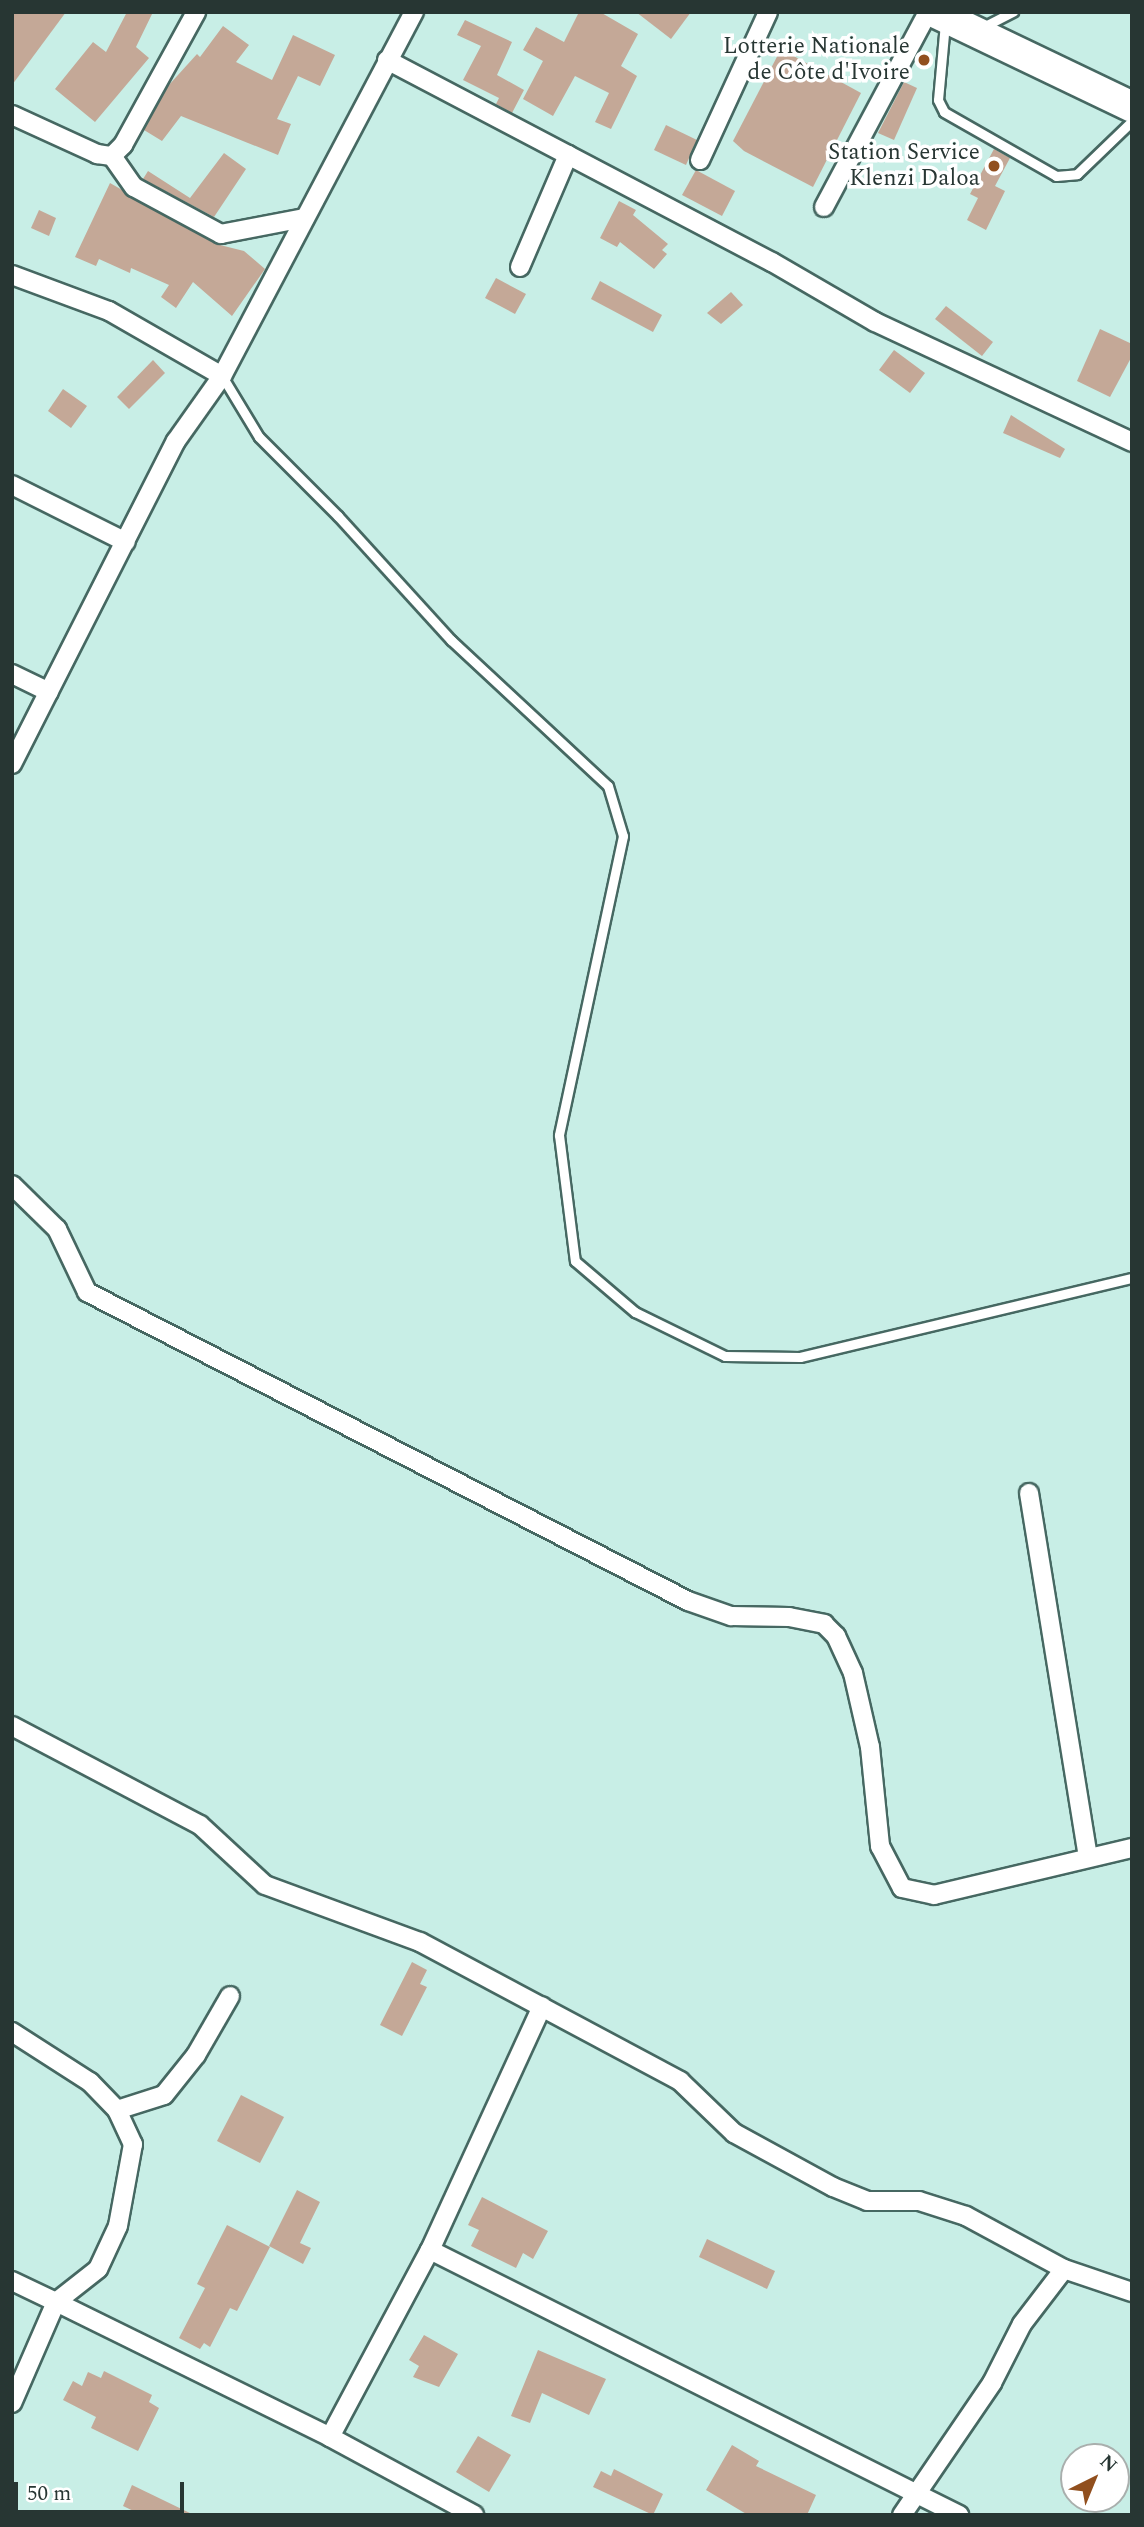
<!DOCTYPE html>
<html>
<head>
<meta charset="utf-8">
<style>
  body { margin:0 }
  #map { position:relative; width:1144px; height:2527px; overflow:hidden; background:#c8eee6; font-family:Spectral,serif }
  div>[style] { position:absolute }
  .building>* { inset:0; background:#c4a897 }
  .roads { filter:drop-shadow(2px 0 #466862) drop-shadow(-2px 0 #466862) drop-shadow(0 2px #466862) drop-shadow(0 -2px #466862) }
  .service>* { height:9px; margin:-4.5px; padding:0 4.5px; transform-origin:4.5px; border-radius:4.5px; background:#fff }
  .minor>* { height:18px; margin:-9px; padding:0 9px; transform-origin:9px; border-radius:9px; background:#fff }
  .trunk>* { height:30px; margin:-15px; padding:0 15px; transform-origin:15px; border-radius:15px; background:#fff }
  .dots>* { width:19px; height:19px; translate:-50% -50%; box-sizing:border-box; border:4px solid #fff; border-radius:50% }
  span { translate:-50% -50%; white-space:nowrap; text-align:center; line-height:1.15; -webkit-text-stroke:7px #fff; paint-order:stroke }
  .poi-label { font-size:23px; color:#273633 }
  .right { translate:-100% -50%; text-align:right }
  .frame { position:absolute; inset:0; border:14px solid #273633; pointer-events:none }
  .north { position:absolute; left:1060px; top:2443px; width:70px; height:70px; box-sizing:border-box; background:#fff; border:2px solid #a9afad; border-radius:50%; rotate:43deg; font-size:19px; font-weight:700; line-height:28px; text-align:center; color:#273633 }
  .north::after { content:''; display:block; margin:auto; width:24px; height:32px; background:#914f1e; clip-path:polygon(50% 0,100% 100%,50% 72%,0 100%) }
  .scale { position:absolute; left:14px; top:2482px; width:170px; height:32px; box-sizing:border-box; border:4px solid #273633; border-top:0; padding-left:9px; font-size:21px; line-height:24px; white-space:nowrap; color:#273633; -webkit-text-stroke:5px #fff; paint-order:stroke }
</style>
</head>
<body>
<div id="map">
  <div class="building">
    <div style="clip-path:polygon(12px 12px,66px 12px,12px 85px)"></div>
    <div style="clip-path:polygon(127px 12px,153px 12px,136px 47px,149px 58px,95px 122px,55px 89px,93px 42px,106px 52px)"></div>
    <div style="clip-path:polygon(579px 12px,600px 12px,638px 34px,621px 66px,637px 76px,611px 129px,595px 122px,609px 93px,575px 76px,553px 116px,523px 99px,543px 61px,523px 50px,536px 27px,564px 42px)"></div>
    <div style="clip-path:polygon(636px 12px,691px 12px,671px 39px)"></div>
    <div style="clip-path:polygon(465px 20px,512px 42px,497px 75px,524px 90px,512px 113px,496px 104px,499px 98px,463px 80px,481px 46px,457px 35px)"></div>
    <div style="clip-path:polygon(223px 26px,249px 45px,236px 62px,272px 80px,293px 35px,335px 55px,320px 86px,298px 76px,277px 119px,291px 124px,278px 155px,181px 116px,162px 141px,144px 130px,168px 86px,197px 54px,200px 57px)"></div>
    <div style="clip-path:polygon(781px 49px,861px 93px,813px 187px,744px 151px,733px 141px)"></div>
    <div style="clip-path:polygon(904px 82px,917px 88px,894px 140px,878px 133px)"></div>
    <div style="clip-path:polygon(666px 125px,697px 140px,686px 165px,654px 150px)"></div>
    <div style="clip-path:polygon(994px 149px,1010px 158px,995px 186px,1005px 191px,986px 230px,967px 220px,978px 198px,970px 194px)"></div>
    <div style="clip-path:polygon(224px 153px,246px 169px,214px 217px,143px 179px,148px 171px,190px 198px)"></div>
    <div style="clip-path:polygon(696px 170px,735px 191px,722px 216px,682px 195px)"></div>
    <div style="clip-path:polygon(110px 183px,216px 244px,244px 251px,265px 269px,232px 316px,193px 282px,176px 308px,161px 297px,169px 285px,131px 268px,130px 273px,99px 259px,96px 266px,75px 257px)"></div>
    <div style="clip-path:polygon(619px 201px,636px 210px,633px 215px,668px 244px,662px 250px,667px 254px,654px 269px,620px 242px,617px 247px,600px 238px)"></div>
    <div style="clip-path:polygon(39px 210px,56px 218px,49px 236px,31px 228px)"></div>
    <div style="clip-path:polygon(496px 278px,526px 294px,515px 314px,485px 298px)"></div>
    <div style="clip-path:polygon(600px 281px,662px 315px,653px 332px,591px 299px)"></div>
    <div style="clip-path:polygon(731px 292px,743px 305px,721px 324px,707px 313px)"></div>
    <div style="clip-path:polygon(946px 306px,993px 342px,982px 356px,935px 319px)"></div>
    <div style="clip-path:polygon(1100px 329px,1132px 344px,1132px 356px,1110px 397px,1077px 381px)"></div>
    <div style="clip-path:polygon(894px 350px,925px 373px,910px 393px,879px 370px)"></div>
    <div style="clip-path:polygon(153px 360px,165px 373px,129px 409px,117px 397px)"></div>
    <div style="clip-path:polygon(63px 389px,87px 406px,71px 428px,48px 411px)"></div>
    <div style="clip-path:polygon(1011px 415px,1065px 449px,1060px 458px,1003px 433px)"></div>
    <div style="clip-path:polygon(412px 1962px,427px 1970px,420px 1984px,427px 1987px,402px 2036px,380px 2025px)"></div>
    <div style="clip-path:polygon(241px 2095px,284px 2117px,260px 2163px,217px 2141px)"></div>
    <div style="clip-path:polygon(297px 2190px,320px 2202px,300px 2243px,311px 2248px,303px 2264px,269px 2246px)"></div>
    <div style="clip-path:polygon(482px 2197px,548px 2231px,533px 2259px,523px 2253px,516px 2268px,471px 2246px,479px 2230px,468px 2225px)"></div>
    <div style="clip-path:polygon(227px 2225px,270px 2247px,237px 2311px,230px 2308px,210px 2347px,204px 2343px,200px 2349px,179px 2338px,205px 2288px,197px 2284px)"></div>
    <div style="clip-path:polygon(707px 2239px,775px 2271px,767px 2289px,699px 2257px)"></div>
    <div style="clip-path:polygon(424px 2335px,458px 2354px,439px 2387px,413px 2377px,419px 2366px,409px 2360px)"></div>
    <div style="clip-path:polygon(538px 2350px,606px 2379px,589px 2415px,542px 2393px,530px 2423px,511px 2416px)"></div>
    <div style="clip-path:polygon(104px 2371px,152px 2395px,149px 2402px,159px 2408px,138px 2451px,91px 2428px,96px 2417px,63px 2400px,73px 2381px,82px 2386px,88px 2372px,101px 2378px)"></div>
    <div style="clip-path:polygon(478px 2436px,511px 2455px,489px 2492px,456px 2472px)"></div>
    <div style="clip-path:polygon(732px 2445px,759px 2461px,756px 2466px,816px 2495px,807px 2515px,748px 2515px,706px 2490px)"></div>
    <div style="clip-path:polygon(614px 2469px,663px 2494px,653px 2515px,593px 2487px,601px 2471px,611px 2476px)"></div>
    <div style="clip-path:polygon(132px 2485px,194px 2515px,142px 2515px,123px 2506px)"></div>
  </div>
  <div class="roads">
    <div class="service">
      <div style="left:945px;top:23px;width:77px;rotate:95.2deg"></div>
      <div style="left:938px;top:100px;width:13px;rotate:63deg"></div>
      <div style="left:944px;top:112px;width:129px;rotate:29.7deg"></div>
      <div style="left:1056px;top:176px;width:21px;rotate:-5deg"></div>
      <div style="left:1077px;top:174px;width:76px;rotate:-43.9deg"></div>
      <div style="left:983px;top:27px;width:34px;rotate:-27deg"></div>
      <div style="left:222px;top:376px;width:71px;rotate:58.8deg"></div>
      <div style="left:259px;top:437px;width:112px;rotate:45deg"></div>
      <div style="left:338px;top:516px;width:168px;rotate:47.7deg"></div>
      <div style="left:451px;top:640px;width:214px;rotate:42.9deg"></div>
      <div style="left:608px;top:786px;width:52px;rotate:73.3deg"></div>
      <div style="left:623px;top:836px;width:306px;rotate:102.1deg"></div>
      <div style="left:559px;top:1135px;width:127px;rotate:82.8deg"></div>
      <div style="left:575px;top:1261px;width:79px;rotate:40.4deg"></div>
      <div style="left:635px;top:1312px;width:100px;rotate:26.1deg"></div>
      <div style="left:725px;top:1356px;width:75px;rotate:0.8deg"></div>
      <div style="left:800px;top:1357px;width:341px;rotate:-13.4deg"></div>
    </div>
    <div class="minor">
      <div style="left:387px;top:60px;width:435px;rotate:27.7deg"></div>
      <div style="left:772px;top:262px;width:119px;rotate:30.2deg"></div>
      <div style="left:875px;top:322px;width:284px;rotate:25deg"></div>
      <div style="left:12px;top:115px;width:94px;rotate:24.6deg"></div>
      <div style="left:97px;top:154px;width:15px;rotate:8deg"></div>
      <div style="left:112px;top:156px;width:16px;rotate:-45deg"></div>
      <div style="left:123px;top:145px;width:152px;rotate:-61.2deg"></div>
      <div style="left:112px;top:156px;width:38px;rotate:55deg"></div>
      <div style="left:134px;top:187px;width:99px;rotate:28.4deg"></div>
      <div style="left:221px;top:234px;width:85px;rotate:-10.9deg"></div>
      <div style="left:700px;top:160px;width:163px;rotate:-65.3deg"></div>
      <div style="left:824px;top:207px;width:221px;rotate:-61.9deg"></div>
      <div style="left:520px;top:267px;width:122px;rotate:-66.8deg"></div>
      <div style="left:12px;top:275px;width:103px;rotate:20.4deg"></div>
      <div style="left:109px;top:311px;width:130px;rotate:29.9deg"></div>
      <div style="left:12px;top:485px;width:127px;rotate:26.6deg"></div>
      <div style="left:12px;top:674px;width:41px;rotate:25.9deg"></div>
      <div style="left:12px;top:764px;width:362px;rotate:-63.1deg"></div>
      <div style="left:176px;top:441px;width:80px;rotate:-54.7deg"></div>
      <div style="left:222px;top:376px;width:412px;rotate:-62.2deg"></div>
      <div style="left:12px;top:1185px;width:63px;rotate:44.4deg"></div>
      <div style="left:57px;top:1229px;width:70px;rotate:64.5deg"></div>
      <div style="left:87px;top:1292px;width:676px;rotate:27.21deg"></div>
      <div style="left:688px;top:1601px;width:46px;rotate:19.2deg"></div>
      <div style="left:731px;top:1616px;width:58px;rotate:1deg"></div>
      <div style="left:789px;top:1617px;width:36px;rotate:11deg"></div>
      <div style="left:824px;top:1624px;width:17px;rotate:45deg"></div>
      <div style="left:836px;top:1636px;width:41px;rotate:65.3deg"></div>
      <div style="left:853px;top:1673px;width:76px;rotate:77.1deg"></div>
      <div style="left:870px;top:1747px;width:100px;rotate:84.2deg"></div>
      <div style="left:880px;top:1846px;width:47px;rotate:62.4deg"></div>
      <div style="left:902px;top:1888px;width:33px;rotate:12deg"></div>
      <div style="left:934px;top:1895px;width:204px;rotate:-13.4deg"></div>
      <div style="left:1029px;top:1493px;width:369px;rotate:80.8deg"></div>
      <div style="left:12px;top:1726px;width:212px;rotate:27.8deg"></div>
      <div style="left:200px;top:1825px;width:88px;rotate:42.7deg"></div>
      <div style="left:265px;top:1885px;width:165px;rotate:20.2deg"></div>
      <div style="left:420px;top:1942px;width:295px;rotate:28.1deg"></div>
      <div style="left:680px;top:2081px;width:75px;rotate:43.9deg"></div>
      <div style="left:734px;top:2133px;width:113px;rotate:28.6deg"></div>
      <div style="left:833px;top:2187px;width:37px;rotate:22deg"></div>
      <div style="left:867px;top:2201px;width:52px"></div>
      <div style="left:919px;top:2201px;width:49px;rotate:17.7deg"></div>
      <div style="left:966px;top:2216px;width:111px;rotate:28.4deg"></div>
      <div style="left:12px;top:2032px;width:93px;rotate:32.7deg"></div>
      <div style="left:90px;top:2082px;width:39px;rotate:46deg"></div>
      <div style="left:117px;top:2110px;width:38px;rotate:65deg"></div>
      <div style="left:133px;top:2144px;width:83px;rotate:100.4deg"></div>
      <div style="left:118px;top:2226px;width:47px;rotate:114.9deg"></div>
      <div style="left:98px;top:2269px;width:53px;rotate:141.8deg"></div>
      <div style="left:56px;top:2302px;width:305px;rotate:26.2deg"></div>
      <div style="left:330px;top:2437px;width:164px;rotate:28.4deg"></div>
      <div style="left:117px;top:2110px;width:49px;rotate:-17.7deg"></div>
      <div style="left:164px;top:2095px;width:51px;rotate:-51.3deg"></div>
      <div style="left:196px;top:2055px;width:68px;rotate:-60deg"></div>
      <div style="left:430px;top:2250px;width:592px;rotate:26.61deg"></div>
      <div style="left:12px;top:2281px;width:49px;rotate:25.5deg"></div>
      <div style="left:56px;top:2302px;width:110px;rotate:113.5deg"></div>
      <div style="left:330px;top:2437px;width:212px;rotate:-61.9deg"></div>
      <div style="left:430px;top:2250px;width:268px;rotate:-65.3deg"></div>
      <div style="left:902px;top:2515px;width:160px;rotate:-55.7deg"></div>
      <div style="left:992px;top:2383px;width:66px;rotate:-63deg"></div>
      <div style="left:1022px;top:2324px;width:69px;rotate:-52.6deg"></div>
      <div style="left:1064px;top:2269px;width:72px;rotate:18.7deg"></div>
    </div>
    <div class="trunk">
      <div style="left:934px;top:12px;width:220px;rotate:25.6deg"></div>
    </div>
  </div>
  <div class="dots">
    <div style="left:924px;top:60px;background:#914f1e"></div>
    <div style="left:994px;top:166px;background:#914f1e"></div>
  </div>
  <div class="poi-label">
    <span class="right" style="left:910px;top:60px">Lotterie Nationale<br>de Côte d'Ivoire</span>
    <span class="right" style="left:980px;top:166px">Station Service<br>Klenzi Daloa</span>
  </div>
  <div class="frame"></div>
  <div class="north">N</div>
  <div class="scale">50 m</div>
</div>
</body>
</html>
